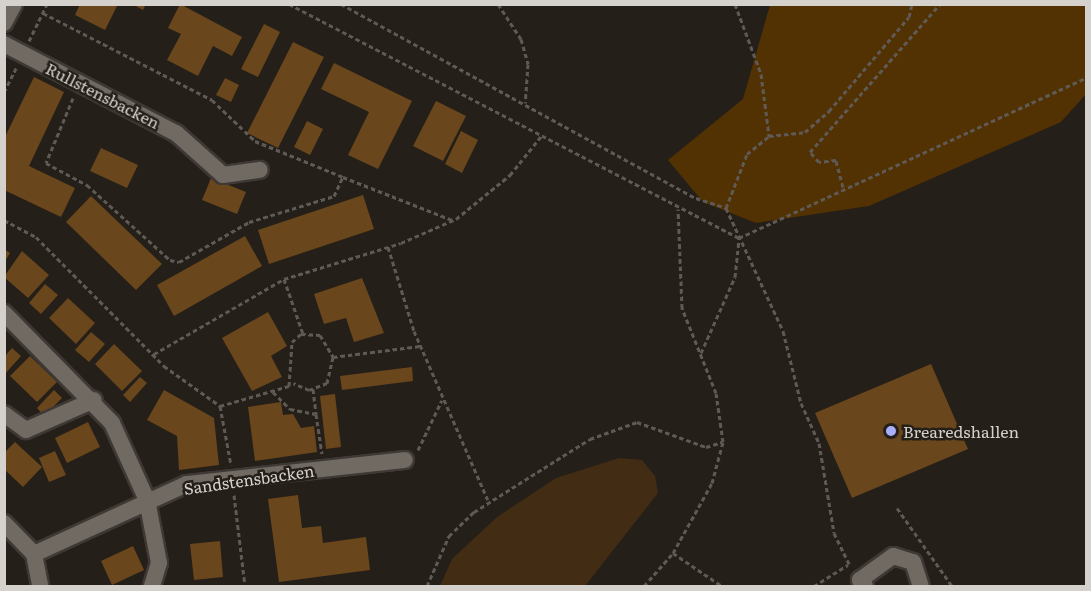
<!DOCTYPE html>
<html>
<head>
<meta charset="utf-8">
<style>
  body { margin:0 }
  #map { position:relative; width:1091px; height:591px; overflow:hidden; background:#251f19; font-family:Literata,serif }
  div>[style] { position:absolute }
  .green>* { inset:0; background:#523102 }
  .water>* { inset:0; background:#422c13 }
  .building>* { inset:0; background:#69461b }
  .path>* { height:3px; margin-top:-1.5px; transform-origin:0; background:repeating-linear-gradient(90deg,#5f5a55 0 4.5px,transparent 0 7.5px) }
  .roads { filter:drop-shadow(2px 0 #3e3935) drop-shadow(-2px 0 #3e3935) drop-shadow(0 2px #3e3935) drop-shadow(0 -2px #3e3935) }
  .minor>* { height:16px; margin:-8px; padding:0 8px; transform-origin:8px; border-radius:8px; background:#716a63 }
  .dots>* { width:16px; height:16px; translate:-50% -50%; box-sizing:border-box; border:3px solid #251f19; border-radius:50% }
  span { translate:-50% -50%; white-space:nowrap; text-align:center; line-height:1.15; -webkit-text-stroke:5px #251f19; paint-order:stroke }
  .street-label { font-size:16px; color:#d5d1cd }
  .poi-label { font-size:16px; color:#d5d1cd }
  .left { translate:0 -50%; text-align:left }
  .frame { position:absolute; inset:0; border:6px solid #d5d1cd; pointer-events:none }
</style>
</head>
<body>
<div id="map">
  <div class="green">
    <div style="clip-path:polygon(770px 5px,1086px 5px,1086px 94px,1061px 122px,869px 206px,756px 223px,703px 202px,668px 160px,743px 99px)"></div>
  </div>
  <div class="water">
    <div style="clip-path:polygon(619px 458px,642px 460px,655px 476px,658px 493px,585px 586px,440px 586px,452px 559px,497px 517px,556px 478px)"></div>
  </div>
  <div class="building">
    <div style="clip-path:polygon(80px 4px,118px 4px,105px 30px,75px 15px)"></div>
    <div style="clip-path:polygon(132px 4px,146px 4px,143px 10px)"></div>
    <div style="clip-path:polygon(180px 4px,242px 37px,232px 56px,213px 46px,198px 76px,167px 60px,181px 34px,168px 28px)"></div>
    <div style="clip-path:polygon(264px 24px,280px 32px,258px 77px,241px 69px)"></div>
    <div style="clip-path:polygon(293px 42px,324px 57px,278px 148px,247px 133px)"></div>
    <div style="clip-path:polygon(334px 63px,412px 101px,378px 169px,348px 155px,369px 112px,321px 89px)"></div>
    <div style="clip-path:polygon(34px 77px,64px 92px,29px 166px,75px 188px,61px 217px,4px 190px,4px 139px)"></div>
    <div style="clip-path:polygon(225px 78px,239px 85px,231px 102px,216px 95px)"></div>
    <div style="clip-path:polygon(436px 101px,466px 116px,443px 161px,413px 146px)"></div>
    <div style="clip-path:polygon(307px 121px,323px 129px,310px 155px,294px 147px)"></div>
    <div style="clip-path:polygon(461px 131px,478px 140px,462px 173px,445px 164px)"></div>
    <div style="clip-path:polygon(101px 148px,138px 165px,127px 188px,90px 171px)"></div>
    <div style="clip-path:polygon(211px 178px,246px 192px,237px 214px,202px 200px)"></div>
    <div style="clip-path:polygon(363px 195px,374px 229px,269px 264px,258px 230px)"></div>
    <div style="clip-path:polygon(91px 196px,162px 264px,136px 290px,66px 222px)"></div>
    <div style="clip-path:polygon(245px 236px,262px 266px,174px 316px,157px 285px)"></div>
    <div style="clip-path:polygon(4px 249px,10px 253px,4px 263px)"></div>
    <div style="clip-path:polygon(22px 251px,49px 275px,28px 298px,4px 277px)"></div>
    <div style="clip-path:polygon(362px 278px,384px 333px,354px 342px,346px 318px,324px 324px,314px 294px)"></div>
    <div style="clip-path:polygon(45px 284px,58px 295px,41px 314px,29px 303px)"></div>
    <div style="clip-path:polygon(68px 298px,95px 323px,76px 344px,49px 318px)"></div>
    <div style="clip-path:polygon(268px 312px,287px 346px,271px 356px,282px 377px,252px 391px,222px 338px)"></div>
    <div style="clip-path:polygon(91px 332px,105px 344px,89px 362px,75px 350px)"></div>
    <div style="clip-path:polygon(114px 344px,142px 371px,122px 391px,95px 364px)"></div>
    <div style="clip-path:polygon(12px 348px,21px 356px,4px 375px,4px 357px)"></div>
    <div style="clip-path:polygon(30px 356px,57px 382px,37px 402px,10px 376px)"></div>
    <div style="clip-path:polygon(931px 364px,968px 449px,852px 498px,815px 413px)"></div>
    <div style="clip-path:polygon(412px 367px,413px 381px,342px 390px,340px 376px)"></div>
    <div style="clip-path:polygon(140px 377px,147px 383px,130px 402px,123px 395px)"></div>
    <div style="clip-path:polygon(54px 390px,62px 398px,44px 416px,37px 408px)"></div>
    <div style="clip-path:polygon(164px 390px,214px 418px,219px 465px,179px 470px,177px 436px,147px 420px)"></div>
    <div style="clip-path:polygon(335px 394px,341px 447px,326px 449px,320px 396px)"></div>
    <div style="clip-path:polygon(281px 402px,283px 415px,293px 414px,301px 428px,314px 426px,317px 452px,255px 461px,248px 407px)"></div>
    <div style="clip-path:polygon(88px 422px,100px 447px,67px 463px,55px 438px)"></div>
    <div style="clip-path:polygon(15px 442px,42px 467px,23px 487px,4px 469px,4px 453px)"></div>
    <div style="clip-path:polygon(55px 451px,66px 475px,49px 482px,39px 458px)"></div>
    <div style="clip-path:polygon(298px 495px,302px 528px,321px 526px,323px 543px,366px 537px,370px 570px,279px 582px,268px 499px)"></div>
    <div style="clip-path:polygon(220px 541px,223px 577px,194px 580px,190px 544px)"></div>
    <div style="clip-path:polygon(133px 546px,144px 570px,112px 585px,101px 561px)"></div>
  </div>
  <div class="path">
    <div style="left:289px;top:4px;width:507px;rotate:27.47deg"></div>
    <div style="left:341px;top:4px;width:405px;rotate:28.7deg"></div>
    <div style="left:696px;top:198px;width:32px;rotate:18deg"></div>
    <div style="left:726px;top:208px;width:58px;rotate:-68.7deg"></div>
    <div style="left:747px;top:154px;width:28px;rotate:-39deg"></div>
    <div style="left:769px;top:136px;width:36px;rotate:-6deg"></div>
    <div style="left:805px;top:132px;width:32px;rotate:-41deg"></div>
    <div style="left:829px;top:111px;width:123px;rotate:-49.6deg"></div>
    <div style="left:909px;top:17px;width:13px;rotate:-77deg"></div>
    <div style="left:498px;top:4px;width:42px;rotate:56.7deg"></div>
    <div style="left:521px;top:39px;width:26px;rotate:74deg"></div>
    <div style="left:528px;top:64px;width:39px;rotate:94deg"></div>
    <div style="left:735px;top:4px;width:75px;rotate:69.6deg"></div>
    <div style="left:761px;top:74px;width:63px;rotate:82.6deg"></div>
    <div style="left:43px;top:13px;width:190px;rotate:27.2deg"></div>
    <div style="left:212px;top:100px;width:59px;rotate:43.6deg"></div>
    <div style="left:255px;top:141px;width:95px;rotate:22.2deg"></div>
    <div style="left:29px;top:41px;width:41px;rotate:-64.1deg"></div>
    <div style="left:4px;top:92px;width:27px;rotate:-63deg"></div>
    <div style="left:73px;top:98px;width:70px;rotate:112.6deg"></div>
    <div style="left:46px;top:163px;width:47px;rotate:28.2deg"></div>
    <div style="left:87px;top:185px;width:112px;rotate:42.1deg"></div>
    <div style="left:170px;top:260px;width:9px;rotate:13deg"></div>
    <div style="left:179px;top:262px;width:81px;rotate:-29.7deg"></div>
    <div style="left:249px;top:222px;width:89px;rotate:-17deg"></div>
    <div style="left:334px;top:196px;width:21px;rotate:-65deg"></div>
    <div style="left:343px;top:177px;width:117px;rotate:21.5deg"></div>
    <div style="left:843px;top:187px;width:28px;rotate:-105deg"></div>
    <div style="left:836px;top:160px;width:17px;rotate:173deg"></div>
    <div style="left:819px;top:162px;width:13px;rotate:-132deg"></div>
    <div style="left:810px;top:152px;width:197px;rotate:-48.7deg"></div>
    <div style="left:726px;top:208px;width:136px;rotate:65.1deg"></div>
    <div style="left:783px;top:331px;width:74px;rotate:76deg"></div>
    <div style="left:801px;top:403px;width:44px;rotate:65.8deg"></div>
    <div style="left:819px;top:443px;width:91px;rotate:80.5deg"></div>
    <div style="left:834px;top:533px;width:37px;rotate:64deg"></div>
    <div style="left:4px;top:220px;width:36px;rotate:28deg"></div>
    <div style="left:36px;top:237px;width:182px;rotate:45.2deg"></div>
    <div style="left:164px;top:366px;width:69px;rotate:35.5deg"></div>
    <div style="left:220px;top:406px;width:60px;rotate:79.4deg"></div>
    <div style="left:388px;top:247px;width:88px;rotate:72.8deg"></div>
    <div style="left:414px;top:331px;width:184px;rotate:66.4deg"></div>
    <div style="left:284px;top:279px;width:58px;rotate:70.9deg"></div>
    <div style="left:701px;top:353px;width:83px;rotate:-65.9deg"></div>
    <div style="left:735px;top:277px;width:39px;rotate:-84deg"></div>
    <div style="left:739px;top:238px;width:382px;rotate:-24.8deg"></div>
    <div style="left:154px;top:354px;width:150px;rotate:-30deg"></div>
    <div style="left:284px;top:279px;width:122px;rotate:-17.1deg"></div>
    <div style="left:401px;top:243px;width:60px;rotate:-23.6deg"></div>
    <div style="left:456px;top:219px;width:70px;rotate:-39.2deg"></div>
    <div style="left:510px;top:175px;width:51px;rotate:-51.3deg"></div>
    <div style="left:333px;top:357px;width:88px;rotate:-7.2deg"></div>
    <div style="left:313px;top:389px;width:25px;rotate:83deg"></div>
    <div style="left:273px;top:392px;width:24px;rotate:45deg"></div>
    <div style="left:290px;top:409px;width:26px;rotate:11deg"></div>
    <div style="left:316px;top:414px;width:40px;rotate:81.5deg"></div>
    <div style="left:220px;top:406px;width:72px;rotate:-16.2deg"></div>
    <div style="left:289px;top:386px;width:44px;rotate:-86.1deg"></div>
    <div style="left:292px;top:342px;width:12px;rotate:-42deg"></div>
    <div style="left:301px;top:334px;width:19px;rotate:3deg"></div>
    <div style="left:320px;top:335px;width:26px;rotate:59deg"></div>
    <div style="left:333px;top:357px;width:27px;rotate:103deg"></div>
    <div style="left:327px;top:383px;width:19px;rotate:159deg"></div>
    <div style="left:309px;top:390px;width:17px;rotate:-156deg"></div>
    <div style="left:418px;top:450px;width:55px;rotate:-64.4deg"></div>
    <div style="left:234px;top:495px;width:92px;rotate:83.1deg"></div>
    <div style="left:897px;top:508px;width:95px;rotate:54.8deg"></div>
    <div style="left:673px;top:553px;width:59px;rotate:34deg"></div>
    <div style="left:427px;top:586px;width:55px;rotate:-66.3deg"></div>
    <div style="left:449px;top:536px;width:35px;rotate:-44deg"></div>
    <div style="left:474px;top:512px;width:137px;rotate:-32.2deg"></div>
    <div style="left:590px;top:439px;width:50px;rotate:-19.9deg"></div>
    <div style="left:637px;top:422px;width:73px;rotate:19.9deg"></div>
    <div style="left:706px;top:447px;width:17px;rotate:-17deg"></div>
    <div style="left:644px;top:586px;width:44px;rotate:-48.7deg"></div>
    <div style="left:673px;top:553px;width:80px;rotate:-60.9deg"></div>
    <div style="left:712px;top:483px;width:42px;rotate:-75deg"></div>
    <div style="left:723px;top:442px;width:49px;rotate:-98.1deg"></div>
    <div style="left:716px;top:393px;width:92px;rotate:-111.8deg"></div>
    <div style="left:682px;top:308px;width:99px;rotate:-92.3deg"></div>
    <div style="left:814px;top:586px;width:40px;rotate:-32deg"></div>
  </div>
  <div class="roads">
    <div class="minor">
      <div style="left:4px;top:23px;width:21px;rotate:-62deg"></div>
      <div style="left:4px;top:44px;width:194px;rotate:27.4deg"></div>
      <div style="left:176px;top:133px;width:63px;rotate:41.8deg"></div>
      <div style="left:223px;top:175px;width:37px;rotate:-8deg"></div>
      <div style="left:4px;top:313px;width:154px;rotate:45.5deg"></div>
      <div style="left:112px;top:423px;width:85px;rotate:65.6deg"></div>
      <div style="left:147px;top:500px;width:64px;rotate:79.2deg"></div>
      <div style="left:159px;top:563px;width:24px;rotate:107deg"></div>
      <div style="left:4px;top:414px;width:27px;rotate:36deg"></div>
      <div style="left:26px;top:430px;width:74px;rotate:-23.8deg"></div>
      <div style="left:4px;top:523px;width:43px;rotate:45.9deg"></div>
      <div style="left:34px;top:554px;width:33px;rotate:79deg"></div>
      <div style="left:34px;top:554px;width:168px;rotate:-24.6deg"></div>
      <div style="left:187px;top:484px;width:219px;rotate:-6.3deg"></div>
      <div style="left:865px;top:586px;width:8px;rotate:-130deg"></div>
      <div style="left:860px;top:580px;width:41px;rotate:-36deg"></div>
      <div style="left:893px;top:556px;width:21px;rotate:17deg"></div>
      <div style="left:913px;top:562px;width:25px;rotate:72deg"></div>
    </div>
  </div>
  <div class="dots">
    <div style="left:891px;top:431px;background:#a8b0fc"></div>
  </div>
  <div class="street-label">
    <span style="left:103px;top:95px;rotate:27deg">Rullstensbacken</span>
    <span style="left:249px;top:479px;rotate:-8deg">Sandstensbacken</span>
  </div>
  <div class="poi-label">
    <span class="left" style="left:903px;top:431px">Brearedshallen</span>
  </div>
  <div class="frame"></div>
</div>
</body>
</html>
